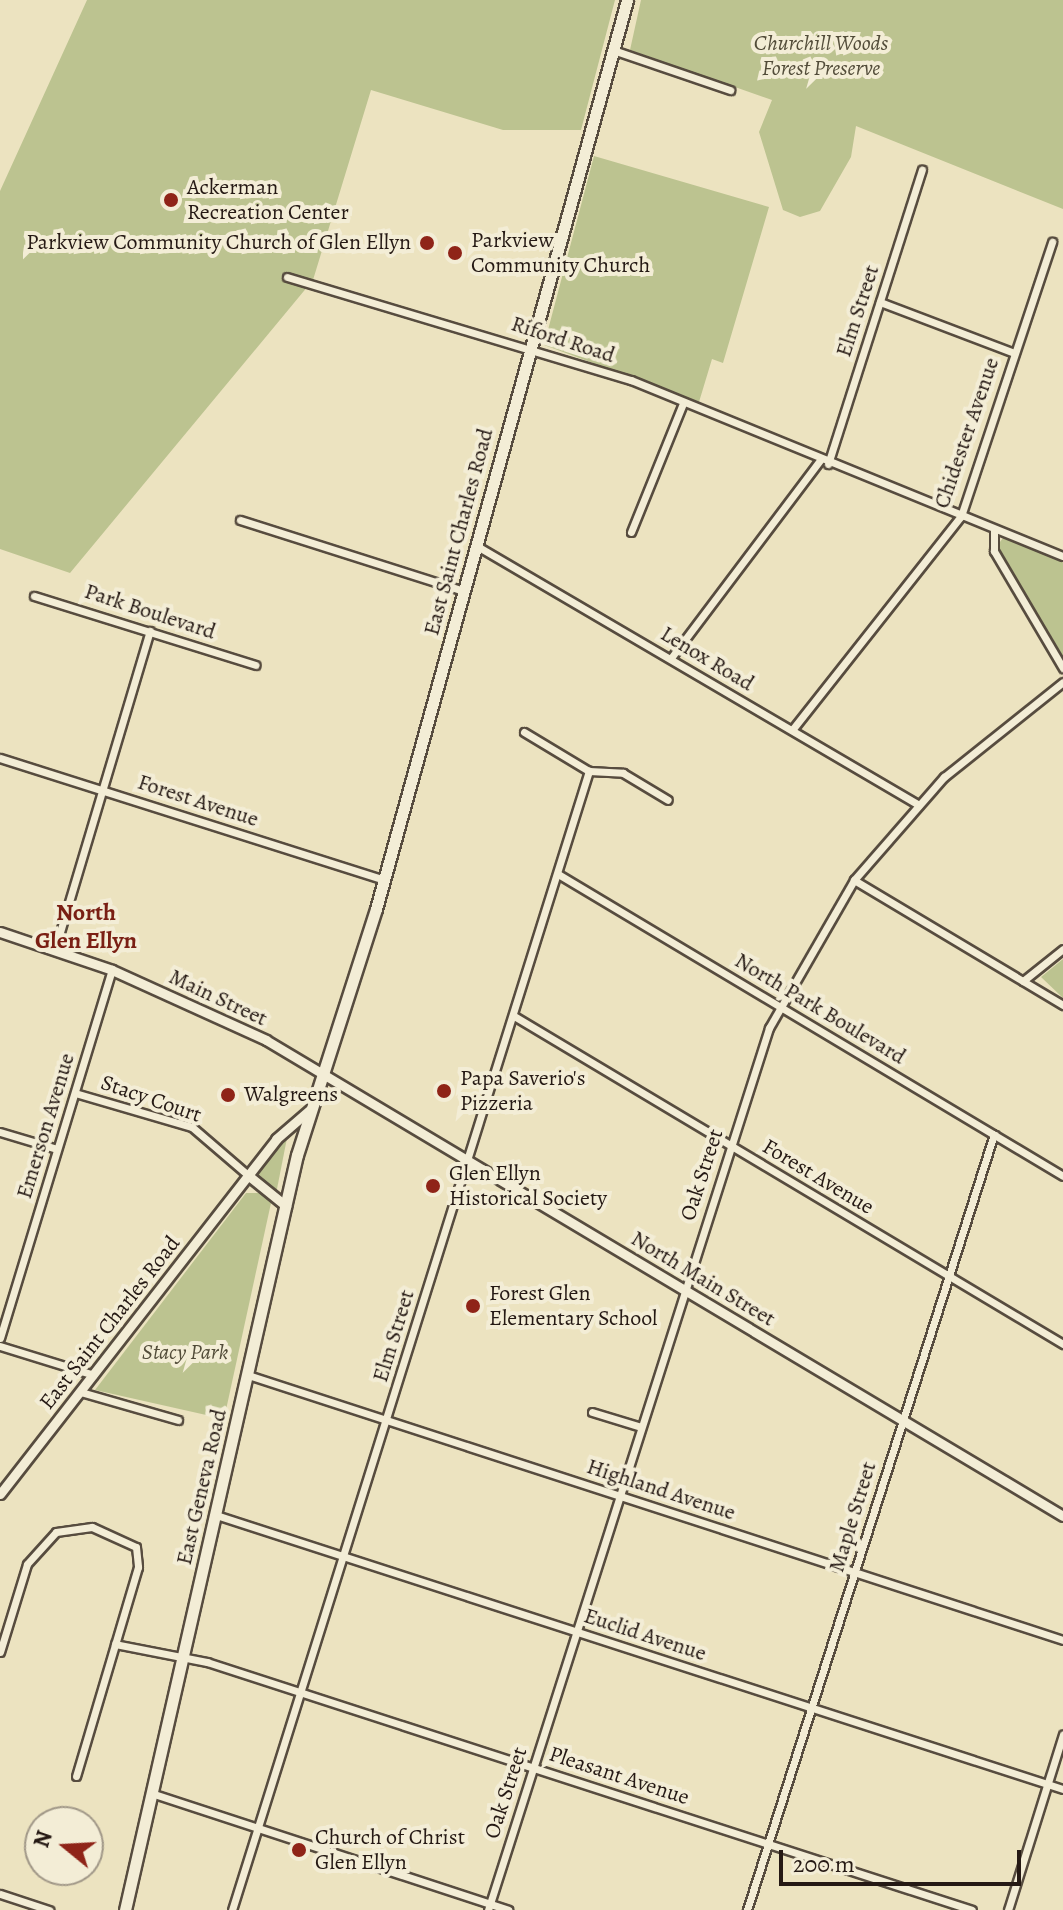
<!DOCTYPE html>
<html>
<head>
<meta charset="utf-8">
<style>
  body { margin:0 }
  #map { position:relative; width:1063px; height:1910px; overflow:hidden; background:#ece3c0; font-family:Alegreya,serif }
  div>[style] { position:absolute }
  .green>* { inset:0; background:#bcc390 }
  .roads { filter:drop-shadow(2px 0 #574c3f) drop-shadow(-2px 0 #574c3f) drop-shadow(0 2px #574c3f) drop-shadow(0 -2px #574c3f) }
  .minor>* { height:7px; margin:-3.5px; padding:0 3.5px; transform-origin:3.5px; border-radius:3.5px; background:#f3edd6 }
  .tertiary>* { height:9px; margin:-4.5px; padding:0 4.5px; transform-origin:4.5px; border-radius:4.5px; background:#f3edd6 }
  .secondary>* { height:11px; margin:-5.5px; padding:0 5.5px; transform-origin:5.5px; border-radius:5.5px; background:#f3edd6 }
  .dots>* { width:22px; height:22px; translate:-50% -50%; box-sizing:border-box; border:4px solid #f3edd6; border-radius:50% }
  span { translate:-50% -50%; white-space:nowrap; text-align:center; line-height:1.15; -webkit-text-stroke:8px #f3edd6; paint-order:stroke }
  .park-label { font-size:22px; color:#524c39; font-style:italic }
  .poi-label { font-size:22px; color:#251914 }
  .left { translate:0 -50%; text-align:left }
  .right { translate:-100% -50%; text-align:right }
  .street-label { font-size:22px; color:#251914 }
  .neighbourhood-label { font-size:24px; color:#7a1f14; font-weight:700 }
  .north { position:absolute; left:24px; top:1806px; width:80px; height:80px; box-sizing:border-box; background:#f3edd6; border:2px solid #a19888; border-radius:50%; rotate:288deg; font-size:22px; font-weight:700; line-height:32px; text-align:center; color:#251914 }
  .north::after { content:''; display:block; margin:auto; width:28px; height:36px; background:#8f2418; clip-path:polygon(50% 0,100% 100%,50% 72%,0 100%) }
  .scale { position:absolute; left:779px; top:1850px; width:242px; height:36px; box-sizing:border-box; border:4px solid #251914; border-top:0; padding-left:10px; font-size:24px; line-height:28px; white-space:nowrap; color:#251914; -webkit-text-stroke:6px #f3edd6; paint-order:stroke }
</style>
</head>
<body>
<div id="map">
  <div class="green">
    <div style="clip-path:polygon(87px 0,615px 0,581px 130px,503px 130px,371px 90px,313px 280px,70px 573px,0 549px,0 191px)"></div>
    <div style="clip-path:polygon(641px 0,1063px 0,1063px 209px,856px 126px,851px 157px,820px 211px,800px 217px,783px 210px,759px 132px,772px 100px,630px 50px)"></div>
    <div style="clip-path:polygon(594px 156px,769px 207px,723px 363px,712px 359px,699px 402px,544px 345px)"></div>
    <div style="clip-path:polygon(1003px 538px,1063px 562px,1063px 660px,996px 547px)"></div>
    <div style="clip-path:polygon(1063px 959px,1063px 998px,1041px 977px)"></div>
    <div style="clip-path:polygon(286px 1133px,288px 1133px,276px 1194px,255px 1174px)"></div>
    <div style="clip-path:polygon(246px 1193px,263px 1193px,271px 1203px,224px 1419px,95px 1390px)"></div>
  </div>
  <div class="roads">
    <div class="minor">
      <div style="left:613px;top:50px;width:124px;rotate:18.9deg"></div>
      <div style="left:287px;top:277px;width:359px;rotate:16.7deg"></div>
      <div style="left:631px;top:380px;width:466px;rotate:22.2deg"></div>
      <div style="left:880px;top:302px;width:143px;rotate:20.8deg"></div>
      <div style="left:828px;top:464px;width:309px;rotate:-72.3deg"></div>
      <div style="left:240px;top:520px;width:235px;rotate:17.6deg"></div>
      <div style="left:994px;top:529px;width:22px;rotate:90deg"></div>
      <div style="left:994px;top:551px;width:136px;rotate:59.5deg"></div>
      <div style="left:631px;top:532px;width:139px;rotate:-68deg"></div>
      <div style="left:477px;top:546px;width:512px;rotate:30.37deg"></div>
      <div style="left:34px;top:596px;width:232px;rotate:17.3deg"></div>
      <div style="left:671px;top:658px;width:248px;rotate:-53deg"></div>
      <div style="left:792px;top:730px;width:273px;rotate:-51.7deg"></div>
      <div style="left:961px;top:516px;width:289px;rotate:-71.6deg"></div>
      <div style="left:524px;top:732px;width:76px;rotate:31deg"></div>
      <div style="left:0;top:758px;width:403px;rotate:17.6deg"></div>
      <div style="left:589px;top:771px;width:34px;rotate:3deg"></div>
      <div style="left:623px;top:773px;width:52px;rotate:31deg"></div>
      <div style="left:558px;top:874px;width:588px;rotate:30.88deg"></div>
      <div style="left:854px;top:880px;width:244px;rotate:30.9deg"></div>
      <div style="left:55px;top:949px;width:332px;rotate:-73.4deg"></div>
      <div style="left:1023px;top:981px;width:51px;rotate:-38.7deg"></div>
      <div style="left:514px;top:1016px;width:640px;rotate:30.86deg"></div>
      <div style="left:75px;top:1093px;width:122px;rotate:16.2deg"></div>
      <div style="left:192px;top:1127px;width:75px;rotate:40.7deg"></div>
      <div style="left:0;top:1132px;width:59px;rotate:16.6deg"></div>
      <div style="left:0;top:1338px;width:385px;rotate:-73.1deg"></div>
      <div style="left:0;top:1346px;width:98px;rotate:17.1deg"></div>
      <div style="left:248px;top:1375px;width:857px;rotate:18.01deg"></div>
      <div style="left:81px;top:1392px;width:101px;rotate:16.1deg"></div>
      <div style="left:592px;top:1412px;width:51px;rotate:17deg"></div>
      <div style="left:216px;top:1515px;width:890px;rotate:17.93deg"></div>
      <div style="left:115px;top:1644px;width:94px;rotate:11.1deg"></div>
      <div style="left:207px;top:1662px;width:804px;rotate:17.96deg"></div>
      <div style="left:0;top:1652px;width:92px;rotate:-72.9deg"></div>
      <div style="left:27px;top:1564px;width:43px;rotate:-47.8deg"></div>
      <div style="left:56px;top:1532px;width:36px;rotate:-8deg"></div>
      <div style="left:92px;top:1527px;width:48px;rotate:24.4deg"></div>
      <div style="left:136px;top:1547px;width:20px;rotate:84deg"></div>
      <div style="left:138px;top:1567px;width:218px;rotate:106.5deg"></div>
      <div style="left:151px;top:1793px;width:376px;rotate:18.1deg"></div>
      <div style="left:0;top:1894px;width:52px;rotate:18.1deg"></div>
      <div style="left:232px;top:1910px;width:1194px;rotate:-72.6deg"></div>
      <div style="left:488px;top:1910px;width:926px;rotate:-72.33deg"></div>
      <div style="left:769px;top:1028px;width:171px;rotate:-60.1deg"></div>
      <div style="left:854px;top:880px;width:137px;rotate:-48.9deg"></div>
      <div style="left:944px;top:777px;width:152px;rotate:-38.6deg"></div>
      <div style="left:747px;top:1910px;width:814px;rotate:-72.34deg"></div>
      <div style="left:1008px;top:1910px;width:184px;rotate:-72.6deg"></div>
    </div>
    <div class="tertiary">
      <div style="left:0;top:932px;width:118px;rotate:18.7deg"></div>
      <div style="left:112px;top:970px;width:169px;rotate:24.4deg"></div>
      <div style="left:266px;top:1040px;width:928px;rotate:30.85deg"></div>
      <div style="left:249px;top:1176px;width:48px;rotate:39deg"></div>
      <div style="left:0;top:1494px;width:450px;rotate:-52.1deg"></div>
      <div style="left:276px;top:1139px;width:49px;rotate:-40.9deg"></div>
    </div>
    <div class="secondary">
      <div style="left:125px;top:1910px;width:774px;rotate:-77.17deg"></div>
      <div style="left:297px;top:1155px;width:258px;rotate:-72.2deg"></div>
      <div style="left:376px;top:909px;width:943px;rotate:-74.56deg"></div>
    </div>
  </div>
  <div class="dots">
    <div style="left:171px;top:200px;background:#8f2418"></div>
    <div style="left:427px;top:243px;background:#8f2418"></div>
    <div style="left:455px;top:253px;background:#8f2418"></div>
    <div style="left:444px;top:1091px;background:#8f2418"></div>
    <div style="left:228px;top:1095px;background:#8f2418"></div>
    <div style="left:433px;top:1186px;background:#8f2418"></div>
    <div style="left:473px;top:1306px;background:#8f2418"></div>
    <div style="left:299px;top:1850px;background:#8f2418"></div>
  </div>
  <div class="park-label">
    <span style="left:821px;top:56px">Churchill Woods<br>Forest Preserve</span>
    <span style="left:185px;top:1353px">Stacy Park</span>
  </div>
  <div class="poi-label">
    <span class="left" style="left:187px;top:200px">Ackerman<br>Recreation Center</span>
    <span class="left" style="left:471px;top:253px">Parkview<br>Community Church</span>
    <span class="right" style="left:411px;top:243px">Parkview Community Church of Glen Ellyn</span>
    <span class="left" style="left:460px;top:1091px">Papa Saverio's<br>Pizzeria</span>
    <span class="left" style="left:244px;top:1095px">Walgreens</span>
    <span class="left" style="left:449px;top:1186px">Glen Ellyn<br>Historical Society</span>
    <span class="left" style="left:489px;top:1306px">Forest Glen<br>Elementary School</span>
    <span class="left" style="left:315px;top:1850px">Church of Christ<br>Glen Ellyn</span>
  </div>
  <div class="street-label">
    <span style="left:858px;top:311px;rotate:-72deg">Elm Street</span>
    <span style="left:563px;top:340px;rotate:18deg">Riford Road</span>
    <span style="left:967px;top:433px;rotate:-71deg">Chidester Avenue</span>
    <span style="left:459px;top:532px;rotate:-75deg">East Saint Charles Road</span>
    <span style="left:150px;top:612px;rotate:18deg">Park Boulevard</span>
    <span style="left:707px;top:659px;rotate:31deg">Lenox Road</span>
    <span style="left:198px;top:801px;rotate:18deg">Forest Avenue</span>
    <span style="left:218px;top:998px;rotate:25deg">Main Street</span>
    <span style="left:820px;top:1009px;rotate:31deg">North Park Boulevard</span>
    <span style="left:151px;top:1099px;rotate:19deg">Stacy Court</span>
    <span style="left:46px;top:1126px;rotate:-73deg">Emerson Avenue</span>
    <span style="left:702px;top:1175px;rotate:-72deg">Oak Street</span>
    <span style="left:818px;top:1177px;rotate:31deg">Forest Avenue</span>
    <span style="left:703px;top:1279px;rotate:31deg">North Main Street</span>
    <span style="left:110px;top:1323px;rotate:-52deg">East Saint Charles Road</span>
    <span style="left:394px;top:1336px;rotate:-73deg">Elm Street</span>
    <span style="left:202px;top:1487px;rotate:-77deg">East Geneva Road</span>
    <span style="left:661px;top:1490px;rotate:18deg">Highland Avenue</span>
    <span style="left:853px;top:1517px;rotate:-73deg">Maple Street</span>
    <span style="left:645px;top:1635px;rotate:18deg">Euclid Avenue</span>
    <span style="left:619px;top:1776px;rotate:18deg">Pleasant Avenue</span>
    <span style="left:506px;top:1793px;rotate:-72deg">Oak Street</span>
  </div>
  <div class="neighbourhood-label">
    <span style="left:86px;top:927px">North<br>Glen Ellyn</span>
  </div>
  <div class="north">N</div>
  <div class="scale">200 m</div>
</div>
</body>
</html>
